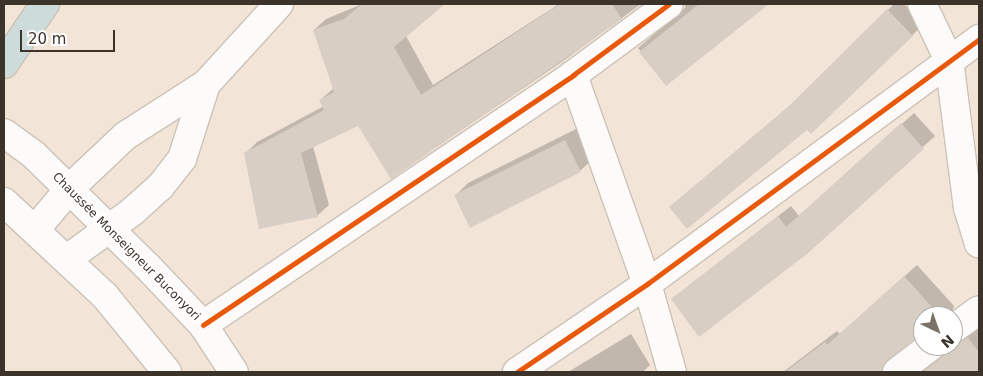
<!DOCTYPE html>
<html>
<head>
<meta charset="utf-8">
<style>
  body { margin:0 }
  #map { position:relative; width:983px; height:376px; overflow:hidden; background:#f2e5d8; font-family:"DejaVu Sans",sans-serif }
  div>[style] { position:absolute }
  .shadow>* { inset:0; background:#0003 }
  .building>* { inset:0; background:#d8cec4 }
  .roads { filter:drop-shadow(1px 0 #ccc2b8) drop-shadow(-1px 0 #ccc2b8) drop-shadow(0 1px #ccc2b8) drop-shadow(0 -1px #ccc2b8) }
  .street>* { height:28px; margin:-14px; padding:0 14px; transform-origin:14px; border-radius:14px; background:#fdfbf9 }
  .secondary>* { height:28px; margin:-14px; padding:0 14px; transform-origin:14px; border-radius:14px; background:#fdfbf9 }
  .highway>* { height:28px; margin:-14px; padding:0 14px; transform-origin:14px; border-radius:14px; background:#cddcdb }
  .cycleway>* { height:5px; margin:-2.5px; padding:0 2.5px; transform-origin:2.5px; border-radius:2.5px; background:#e8590c }
  span { translate:-50% -50%; white-space:nowrap; text-align:center; line-height:1.15; -webkit-text-stroke:4.5px #fff; paint-order:stroke }
  .street-label { font-size:12px; color:#3c332a }
  .frame { position:absolute; inset:0; border:5px solid #3c332a; pointer-events:none }
  .north { position:absolute; left:913px; top:306px; width:50px; height:50px; box-sizing:border-box; background:#fff; border:1px solid #b1adaa; border-radius:50%; rotate:138deg; font-size:14px; font-weight:700; line-height:20px; text-align:center; color:#3c332a }
  .north::after { content:''; display:block; margin:auto; width:18px; height:22px; background:#7c7167; clip-path:polygon(50% 0,100% 100%,50% 72%,0 100%) }
  .scale { position:absolute; left:20px; top:30px; width:95px; height:22px; box-sizing:border-box; border:2px solid #3c332a; border-top:0; padding-left:6px; font-size:15px; line-height:18px; white-space:nowrap; color:#3c332a; -webkit-text-stroke:4px #fff; paint-order:stroke }
</style>
</head>
<body>
<div id="map">
  <div class="shadow">
    <div style="clip-path:polygon(362px 4px,442px 4px,406px 36px,433px 85px,559px 4px,641px 4px,563px 61px,391px 178px,359px 124px,313px 146px,329px 205px,317px 216px,246px 153px,257px 142px,324px 106px,320px 100px,334px 88px,314px 30px,326px 19px)"></div>
    <div style="clip-path:polygon(685px 4px,767px 4px,667px 84px,638px 48px,685px 8px)"></div>
    <div style="clip-path:polygon(894px 4px,904px 4px,924px 24px,811px 132px,807px 128px,670px 207px,800px 97px)"></div>
    <div style="clip-path:polygon(914px 113px,935px 136px,806px 253px,672px 299px,791px 206px,799px 216px)"></div>
    <div style="clip-path:polygon(578px 128px,593px 159px,580px 171px,455px 196px,468px 183px)"></div>
    <div style="clip-path:polygon(917px 265px,954px 306px,951px 316px,923px 316px,923px 332px,897px 351px,893px 361px,900px 372px,783px 372px,837px 331px,840px 334px)"></div>
    <div style="clip-path:polygon(979px 327px,979px 372px,920px 372px,953px 346px,953px 338px)"></div>
    <div style="clip-path:polygon(631px 334px,650px 365px,643px 372px,568px 372px)"></div>
  </div>
  <div class="building">
    <div style="clip-path:polygon(362px 4px,445px 4px,394px 47px,421px 95px,560px 4px,612px 4px,622px 19px,391px 179px,358px 126px,301px 153px,318px 217px,259px 229px,244px 153px,324px 110px,319px 100px,334px 92px,313px 30px,344px 19px)"></div>
    <div style="clip-path:polygon(699px 4px,769px 4px,666px 86px,639px 52px)"></div>
    <div style="clip-path:polygon(887px 9px,913px 36px,811px 134px,807px 130px,687px 229px,669px 207px,787px 108px)"></div>
    <div style="clip-path:polygon(901px 123px,924px 149px,807px 254px,699px 337px,671px 299px,778px 216px,786px 227px)"></div>
    <div style="clip-path:polygon(565px 140px,581px 172px,470px 228px,454px 195px)"></div>
    <div style="clip-path:polygon(904px 276px,940px 316px,923px 316px,923px 333px,888px 360px,882px 372px,785px 372px,825px 342px,827px 345px)"></div>
    <div style="clip-path:polygon(968px 338px,979px 352px,979px 372px,922px 372px,941px 358px,946px 346px)"></div>
  </div>
  <div class="roads">
    <div class="street">
      <div style="left:922px;top:4px;width:62px;rotate:64.3deg"></div>
      <div style="left:949px;top:60px;width:149px;rotate:82.7deg"></div>
      <div style="left:968px;top:208px;width:37px;rotate:73deg"></div>
      <div style="left:573px;top:75px;width:222px;rotate:70.5deg"></div>
      <div style="left:647px;top:284px;width:91px;rotate:74.1deg"></div>
      <div style="left:35px;top:230px;width:53px;rotate:-50.3deg"></div>
      <div style="left:69px;top:189px;width:77px;rotate:-43.4deg"></div>
      <div style="left:125px;top:136px;width:96px;rotate:-32.7deg"></div>
      <div style="left:206px;top:84px;width:108px;rotate:-47.6deg"></div>
      <div style="left:67px;top:259px;width:82px;rotate:-36deg"></div>
      <div style="left:133px;top:211px;width:36px;rotate:-42deg"></div>
      <div style="left:160px;top:187px;width:36px;rotate:-52deg"></div>
      <div style="left:182px;top:159px;width:79px;rotate:-72.3deg"></div>
      <div style="left:203px;top:325px;width:447px;rotate:-34deg"></div>
      <div style="left:573px;top:75px;width:119px;rotate:-36.5deg"></div>
      <div style="left:953px;top:329px;width:32px;rotate:-36deg"></div>
      <div style="left:517px;top:372px;width:157px;rotate:-34.1deg"></div>
      <div style="left:647px;top:284px;width:413px;rotate:-36.4deg"></div>
      <div style="left:897px;top:372px;width:43px;rotate:-37.4deg"></div>
    </div>
    <div class="secondary">
      <div style="left:4px;top:133px;width:37px;rotate:36deg"></div>
      <div style="left:34px;top:155px;width:158px;rotate:44.5deg"></div>
      <div style="left:147px;top:266px;width:81px;rotate:46.5deg"></div>
      <div style="left:203px;top:325px;width:56px;rotate:56.6deg"></div>
      <div style="left:4px;top:202px;width:138px;rotate:42.9deg"></div>
      <div style="left:105px;top:296px;width:98px;rotate:50.8deg"></div>
    </div>
    <div class="highway">
      <div style="left:4px;top:64px;width:73px;rotate:-55.7deg"></div>
    </div>
  </div>
  <div class="cycleway">
    <div style="left:203px;top:325px;width:447px;rotate:-34deg"></div>
    <div style="left:573px;top:75px;width:119px;rotate:-36.5deg"></div>
    <div style="left:517px;top:372px;width:157px;rotate:-34.1deg"></div>
    <div style="left:647px;top:284px;width:413px;rotate:-36.4deg"></div>
  </div>
  <div class="street-label">
    <span style="left:126px;top:247px;rotate:45deg">Chaussée Monseigneur Buconyori</span>
  </div>
  <div class="frame"></div>
  <div class="north">N</div>
  <div class="scale">20 m</div>
</div>
</body>
</html>
